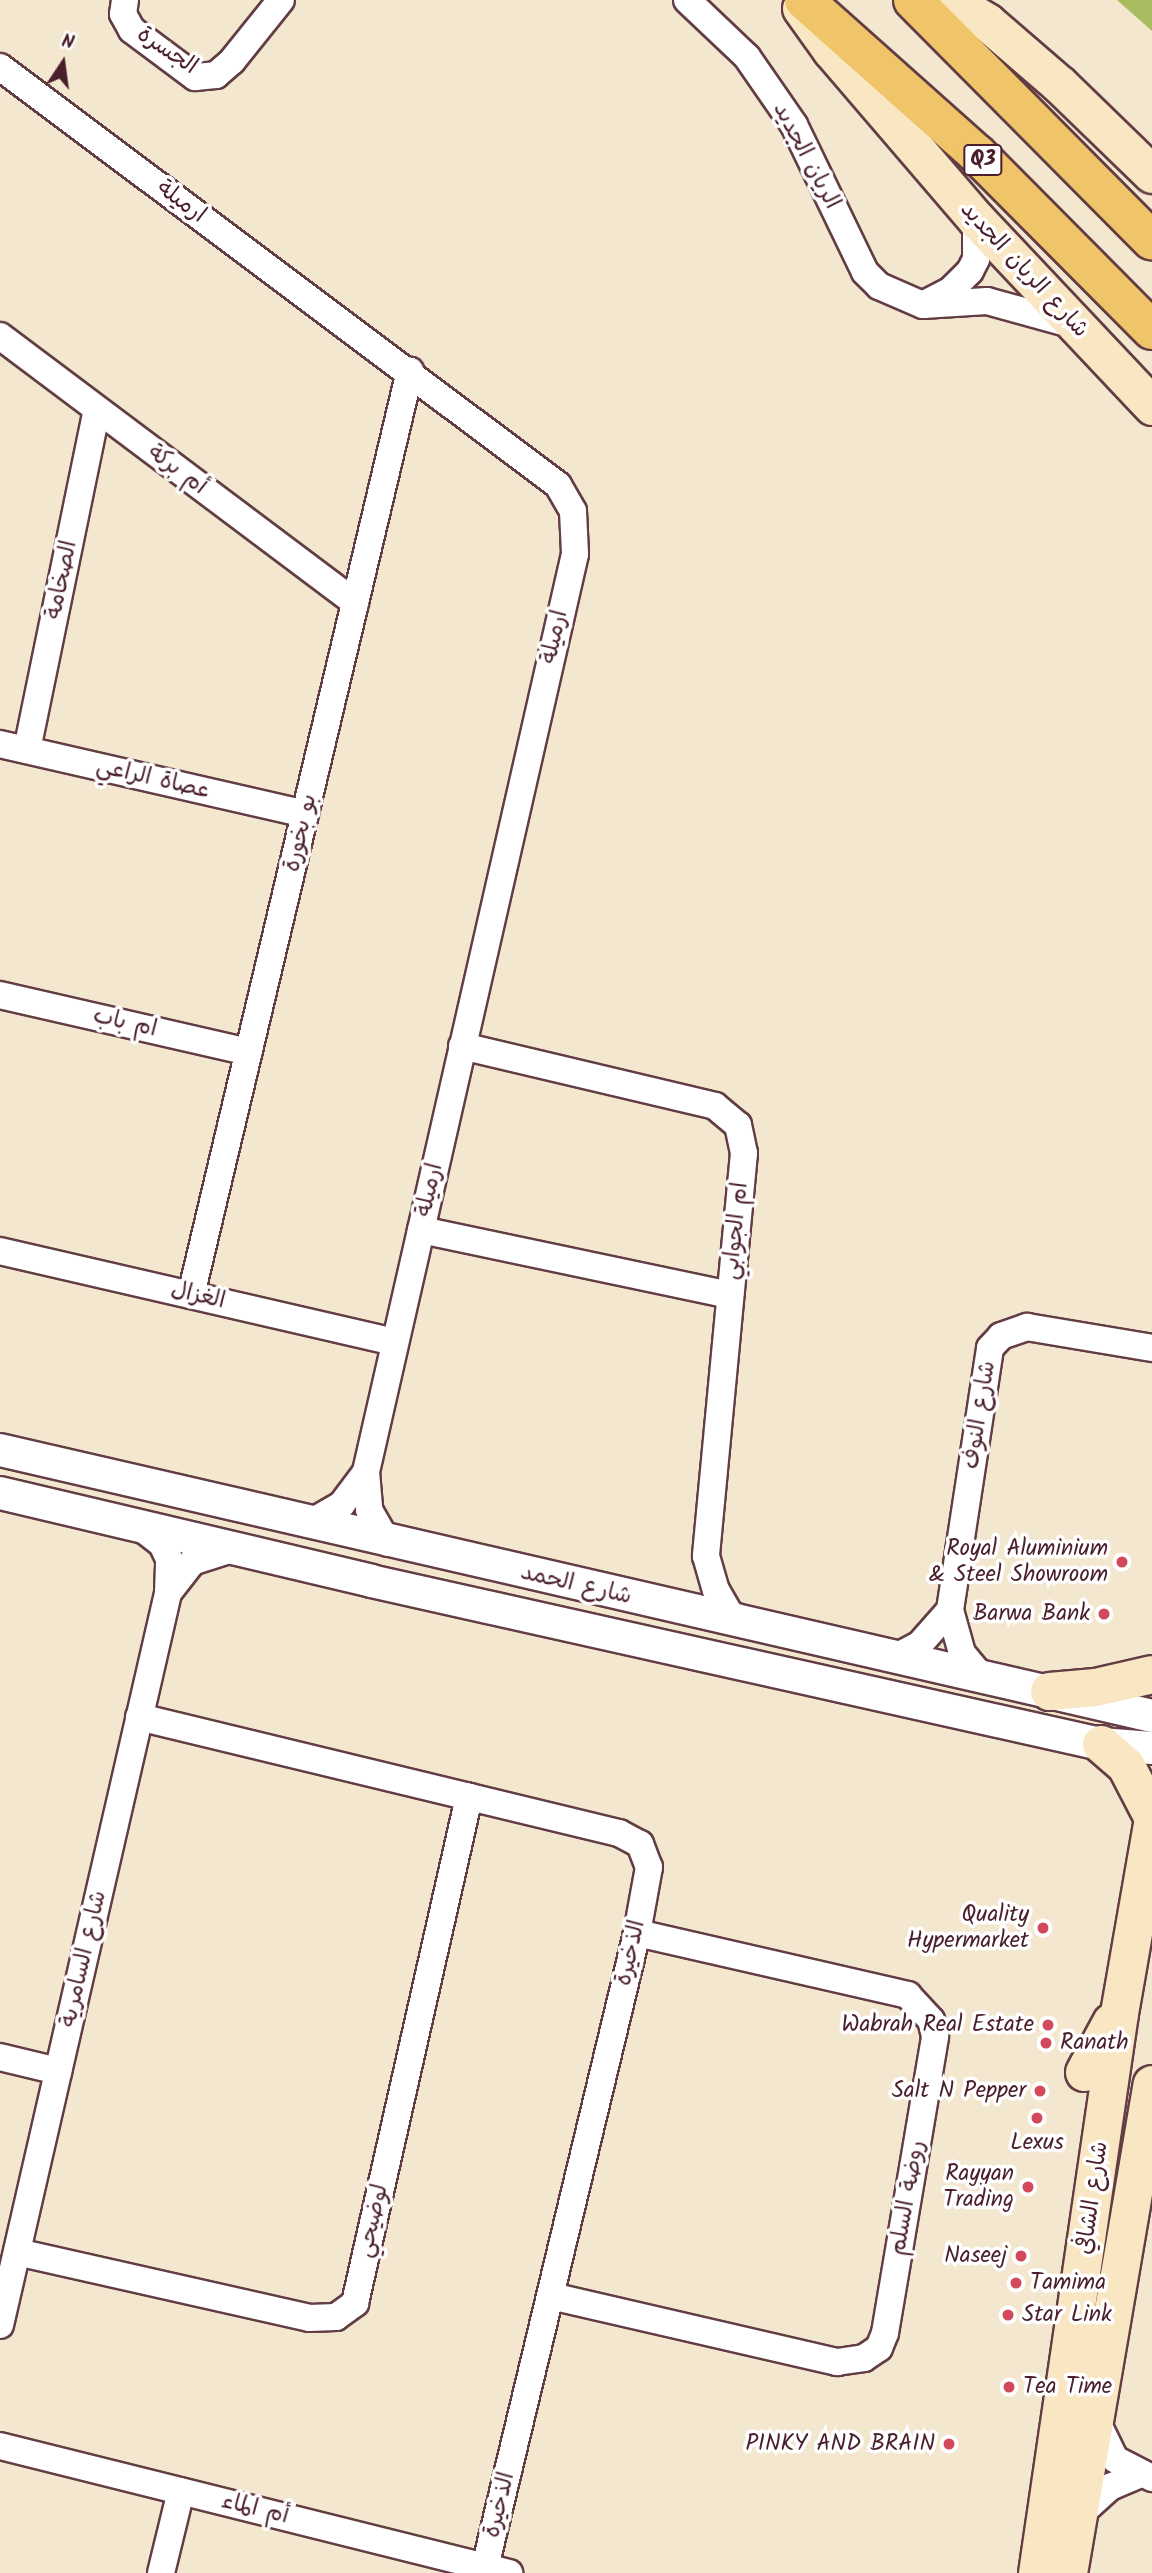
<!DOCTYPE html>
<html>
<head>
<meta charset="utf-8">
<style>
  body { margin:0 }
  #map { position:relative; width:1152px; height:2573px; overflow:hidden; background:#f3e7cf; font-family:Kalam,"Playpen Sans Arabic",sans-serif }
  div>[style] { position:absolute }
  .green>* { inset:0; background:#a9bc60 }
  .roads { filter:drop-shadow(2px 0 #633d44) drop-shadow(-2px 0 #633d44) drop-shadow(0 2px #633d44) drop-shadow(0 -2px #633d44) }
  .minor>* { height:26px; margin:-13px; padding:0 13px; transform-origin:13px; border-radius:13px; background:#fff }
  .tertiary>* { height:32px; margin:-16px; padding:0 16px; transform-origin:16px; border-radius:16px; background:#fff }
  .secondary>* { height:37px; margin:-18.5px; padding:0 18.5px; transform-origin:18.5px; border-radius:18.5px; background:#f9e7c3 }
  .trunk>* { height:38px; margin:-19px; padding:0 19px; transform-origin:19px; border-radius:19px; background:#f0c469 }
  .dots>* { width:19px; height:19px; translate:-50% -50%; box-sizing:border-box; border:4px solid #fff; border-radius:50% }
  span { translate:-50% -50%; white-space:nowrap; text-align:center; line-height:1.15; -webkit-text-stroke:7px #fff; paint-order:stroke }
  .shield-label span { padding:2px 5px; background:#fff; border:2px solid; border-radius:5px; -webkit-text-stroke-width:0 }
  .shield-label { font-size:21px; color:#4a1f2b; font-weight:700 }
  .street-label { font-size:23px; color:#4a1f2b }
  .poi-label { font-size:23px; color:#4a1f2b }
  .right { translate:-100% -50%; text-align:right }
  .left { translate:0 -50%; text-align:left }
  .north { position:absolute; left:28px; top:28px; width:70px; height:70px; -webkit-text-stroke:5px #fff; paint-order:stroke; rotate:13deg; font-size:19px; font-weight:700; line-height:28px; text-align:center; color:#4a1f2b }
  .north::after { content:''; display:block; margin:auto; width:24px; height:32px; background:#4a1f2b; clip-path:polygon(50% 0,100% 100%,50% 72%,0 100%) }
</style>
</head>
<body>
<div id="map">
  <div class="green">
    <div style="clip-path:polygon(1117px 0,1152px 0,1152px 31px)"></div>
  </div>
  <div class="roads">
    <div class="minor">
      <div style="left:125px;top:0;width:14px;rotate:98deg"></div>
      <div style="left:123px;top:14px;width:18px;rotate:61deg"></div>
      <div style="left:132px;top:30px;width:79px;rotate:36.7deg"></div>
      <div style="left:195px;top:77px;width:21px;rotate:-5deg"></div>
      <div style="left:216px;top:75px;width:21px;rotate:-41deg"></div>
      <div style="left:232px;top:61px;width:78px;rotate:-51.2deg"></div>
      <div style="left:687px;top:0;width:83px;rotate:43.5deg"></div>
      <div style="left:747px;top:57px;width:83px;rotate:55.3deg"></div>
      <div style="left:794px;top:125px;width:163px;rotate:64.2deg"></div>
      <div style="left:865px;top:272px;width:20px;rotate:45deg"></div>
      <div style="left:879px;top:286px;width:48px;rotate:23.4deg"></div>
      <div style="left:923px;top:305px;width:64px;rotate:-3.6deg"></div>
      <div style="left:987px;top:301px;width:90px;rotate:15.4deg"></div>
      <div style="left:0;top:67px;width:697px;rotate:36.84deg"></div>
      <div style="left:558px;top:485px;width:30px;rotate:60deg"></div>
      <div style="left:573px;top:511px;width:43px;rotate:87.3deg"></div>
      <div style="left:575px;top:554px;width:941px;rotate:102.83deg"></div>
      <div style="left:366px;top:1472px;width:38px;rotate:85deg"></div>
      <div style="left:369px;top:1510px;width:38px;rotate:60deg"></div>
      <div style="left:928px;top:302px;width:25px;rotate:-27deg"></div>
      <div style="left:950px;top:291px;width:28px;rotate:-45deg"></div>
      <div style="left:970px;top:271px;width:13px;rotate:-63deg"></div>
      <div style="left:976px;top:259px;width:40px;rotate:-90deg"></div>
      <div style="left:0;top:336px;width:444px;rotate:36.9deg"></div>
      <div style="left:0;top:744px;width:313px;rotate:12.9deg"></div>
      <div style="left:27px;top:750px;width:347px;rotate:-78.4deg"></div>
      <div style="left:0;top:995px;width:255px;rotate:12.9deg"></div>
      <div style="left:462px;top:1046px;width:260px;rotate:13.3deg"></div>
      <div style="left:715px;top:1106px;width:30px;rotate:40deg"></div>
      <div style="left:738px;top:1125px;width:29px;rotate:78deg"></div>
      <div style="left:744px;top:1153px;width:405px;rotate:95.4deg"></div>
      <div style="left:706px;top:1556px;width:35px;rotate:74deg"></div>
      <div style="left:716px;top:1590px;width:36px;rotate:60deg"></div>
      <div style="left:421px;top:1230px;width:316px;rotate:11.9deg"></div>
      <div style="left:0;top:1251px;width:405px;rotate:13deg"></div>
      <div style="left:191px;top:1295px;width:950px;rotate:-76.67deg"></div>
      <div style="left:308px;top:1524px;width:39px;rotate:-30deg"></div>
      <div style="left:342px;top:1504px;width:40px;rotate:-53deg"></div>
      <div style="left:168px;top:1593px;width:39px;rotate:-52deg"></div>
      <div style="left:192px;top:1562px;width:45px;rotate:-18deg"></div>
      <div style="left:894px;top:1658px;width:30px;rotate:-28deg"></div>
      <div style="left:920px;top:1644px;width:45px;rotate:-48.6deg"></div>
      <div style="left:982px;top:1677px;width:31px;rotate:-130deg"></div>
      <div style="left:962px;top:1653px;width:45px;rotate:-105.6deg"></div>
      <div style="left:950px;top:1610px;width:265px;rotate:-81.3deg"></div>
      <div style="left:990px;top:1348px;width:16px;rotate:-47deg"></div>
      <div style="left:1001px;top:1336px;width:28px;rotate:-19deg"></div>
      <div style="left:1027px;top:1327px;width:127px;rotate:9.5deg"></div>
      <div style="left:139px;top:1717px;width:494px;rotate:13.6deg"></div>
      <div style="left:619px;top:1833px;width:24px;rotate:28deg"></div>
      <div style="left:640px;top:1844px;width:25px;rotate:69deg"></div>
      <div style="left:649px;top:1867px;width:67px;rotate:100.3deg"></div>
      <div style="left:637px;top:1933px;width:652px;rotate:103.48deg"></div>
      <div style="left:0;top:2057px;width:60px;rotate:13.6deg"></div>
      <div style="left:17px;top:2252px;width:299px;rotate:12.7deg"></div>
      <div style="left:309px;top:2318px;width:27px;rotate:-2deg"></div>
      <div style="left:336px;top:2317px;width:24px;rotate:-36deg"></div>
      <div style="left:355px;top:2303px;width:519px;rotate:-77.3deg"></div>
      <div style="left:551px;top:2296px;width:294px;rotate:13deg"></div>
      <div style="left:837px;top:2362px;width:27px;rotate:-8deg"></div>
      <div style="left:864px;top:2358px;width:18px;rotate:-34deg"></div>
      <div style="left:879px;top:2348px;width:16px;rotate:-68deg"></div>
      <div style="left:885px;top:2333px;width:301px;rotate:-80.4deg"></div>
      <div style="left:935px;top:2036px;width:16px;rotate:-104deg"></div>
      <div style="left:931px;top:2020px;width:34px;rotate:-133deg"></div>
      <div style="left:908px;top:1995px;width:278px;rotate:-167.1deg"></div>
      <div style="left:0;top:2325px;width:751px;rotate:-77.07deg"></div>
      <div style="left:168px;top:1593px;width:34px;rotate:-88deg"></div>
      <div style="left:169px;top:1559px;width:17px;rotate:-115deg"></div>
      <div style="left:162px;top:1544px;width:29px;rotate:-142deg"></div>
      <div style="left:1095px;top:2418px;width:46px;rotate:64deg"></div>
      <div style="left:1115px;top:2459px;width:42px;rotate:27.2deg"></div>
      <div style="left:0;top:2446px;width:525px;rotate:14.01deg"></div>
      <div style="left:1079px;top:2515px;width:42px;rotate:-42.1deg"></div>
      <div style="left:1110px;top:2487px;width:30px;rotate:-23deg"></div>
      <div style="left:161px;top:2573px;width:84px;rotate:-76.3deg"></div>
    </div>
    <div class="tertiary">
      <div style="left:0;top:1450px;width:1182px;rotate:13deg"></div>
      <div style="left:0;top:1493px;width:381px;rotate:13.3deg"></div>
      <div style="left:371px;top:1581px;width:748px;rotate:12.59deg"></div>
      <div style="left:1101px;top:1744px;width:51px;rotate:4.5deg"></div>
    </div>
    <div class="secondary">
      <div style="left:950px;top:0;width:43px;rotate:30.7deg"></div>
      <div style="left:987px;top:22px;width:96px;rotate:40.8deg"></div>
      <div style="left:1060px;top:85px;width:128px;rotate:44.1deg"></div>
      <div style="left:801px;top:8px;width:52px;rotate:54.5deg"></div>
      <div style="left:831px;top:50px;width:223px;rotate:49.4deg"></div>
      <div style="left:976px;top:219px;width:257px;rotate:46.7deg"></div>
      <div style="left:1049px;top:1691px;width:46px;rotate:-5deg"></div>
      <div style="left:1095px;top:1687px;width:58px;rotate:-12.8deg"></div>
      <div style="left:1101px;top:1744px;width:33px;rotate:41deg"></div>
      <div style="left:1126px;top:1766px;width:56px;rotate:62.5deg"></div>
      <div style="left:1084px;top:2072px;width:57px;rotate:-61.6deg"></div>
      <div style="left:1037px;top:2573px;width:566px;rotate:-81.67deg"></div>
      <div style="left:1119px;top:2013px;width:193px;rotate:-80.1deg"></div>
      <div style="left:1068px;top:2573px;width:496px;rotate:-80.3deg"></div>
    </div>
    <div class="trunk">
      <div style="left:804px;top:0;width:232px;rotate:41.7deg"></div>
      <div style="left:977px;top:154px;width:248px;rotate:45.2deg"></div>
      <div style="left:913px;top:0;width:339px;rotate:45.2deg"></div>
    </div>
  </div>
  <div class="dots">
    <div style="left:1122px;top:1562px;background:#d1495b"></div>
    <div style="left:1104px;top:1614px;background:#d1495b"></div>
    <div style="left:1043px;top:1928px;background:#d1495b"></div>
    <div style="left:1048px;top:2025px;background:#d1495b"></div>
    <div style="left:1046px;top:2043px;background:#d1495b"></div>
    <div style="left:1040px;top:2091px;background:#d1495b"></div>
    <div style="left:1037px;top:2118px;background:#d1495b"></div>
    <div style="left:1028px;top:2187px;background:#d1495b"></div>
    <div style="left:1021px;top:2256px;background:#d1495b"></div>
    <div style="left:1016px;top:2283px;background:#d1495b"></div>
    <div style="left:1008px;top:2315px;background:#d1495b"></div>
    <div style="left:1009px;top:2387px;background:#d1495b"></div>
    <div style="left:949px;top:2444px;background:#d1495b"></div>
  </div>
  <div class="shield-label">
    <span style="left:983px;top:160px">Q3</span>
  </div>
  <div class="street-label">
    <span style="left:167px;top:51px;rotate:34deg">الجسرة</span>
    <span style="left:806px;top:156px;rotate:62deg">الريان الجديد</span>
    <span style="left:181px;top:202px;rotate:37deg">ارميلة</span>
    <span style="left:1024px;top:270px;rotate:47deg">شارع الريان الجديد</span>
    <span style="left:177px;top:470px;rotate:37deg">أم بركة</span>
    <span style="left:62px;top:580px;rotate:-78deg">الصخامة</span>
    <span style="left:555px;top:637px;rotate:-77deg">ارميلة</span>
    <span style="left:153px;top:779px;rotate:13deg">عصاة الراعي</span>
    <span style="left:301px;top:833px;rotate:-77deg">بو بخورة</span>
    <span style="left:125px;top:1023px;rotate:13deg">ام باب</span>
    <span style="left:430px;top:1190px;rotate:-77deg">ارميلة</span>
    <span style="left:736px;top:1231px;rotate:-84deg">ام الجوابي</span>
    <span style="left:198px;top:1296px;rotate:13deg">الغزال</span>
    <span style="left:980px;top:1415px;rotate:-81deg">شارع النوف</span>
    <span style="left:576px;top:1585px;rotate:13deg">شارع الحمد</span>
    <span style="left:631px;top:1953px;rotate:-77deg">الذخيرة</span>
    <span style="left:84px;top:1959px;rotate:-77deg">شارع السامرية</span>
    <span style="left:908px;top:2198px;rotate:-80deg">روضة السلم</span>
    <span style="left:1093px;top:2198px;rotate:-82deg">شارع الشافي</span>
    <span style="left:373px;top:2221px;rotate:-77deg">لوضيحي</span>
    <span style="left:500px;top:2505px;rotate:-76deg">الذخيرة</span>
    <span style="left:255px;top:2509px;rotate:14deg">أم الماء</span>
  </div>
  <div class="poi-label">
    <span class="right" style="left:1108px;top:1562px">Royal Aluminium<br>&amp; Steel Showroom</span>
    <span class="right" style="left:1090px;top:1614px">Barwa Bank</span>
    <span class="right" style="left:1029px;top:1928px">Quality<br>Hypermarket</span>
    <span class="right" style="left:1034px;top:2025px">Wabrah Real Estate</span>
    <span class="left" style="left:1060px;top:2043px">Ranath</span>
    <span class="right" style="left:1026px;top:2091px">Salt N Pepper</span>
    <span style="left:1037px;top:2143px">Lexus</span>
    <span class="right" style="left:1014px;top:2187px">Rayyan<br>Trading</span>
    <span class="right" style="left:1007px;top:2256px">Naseej</span>
    <span class="left" style="left:1030px;top:2283px">Tamima</span>
    <span class="left" style="left:1022px;top:2315px">Star Link</span>
    <span class="left" style="left:1023px;top:2387px">Tea Time</span>
    <span class="right" style="left:935px;top:2444px">PINKY AND BRAIN</span>
  </div>
  <div class="north">N</div>
</div>
</body>
</html>
